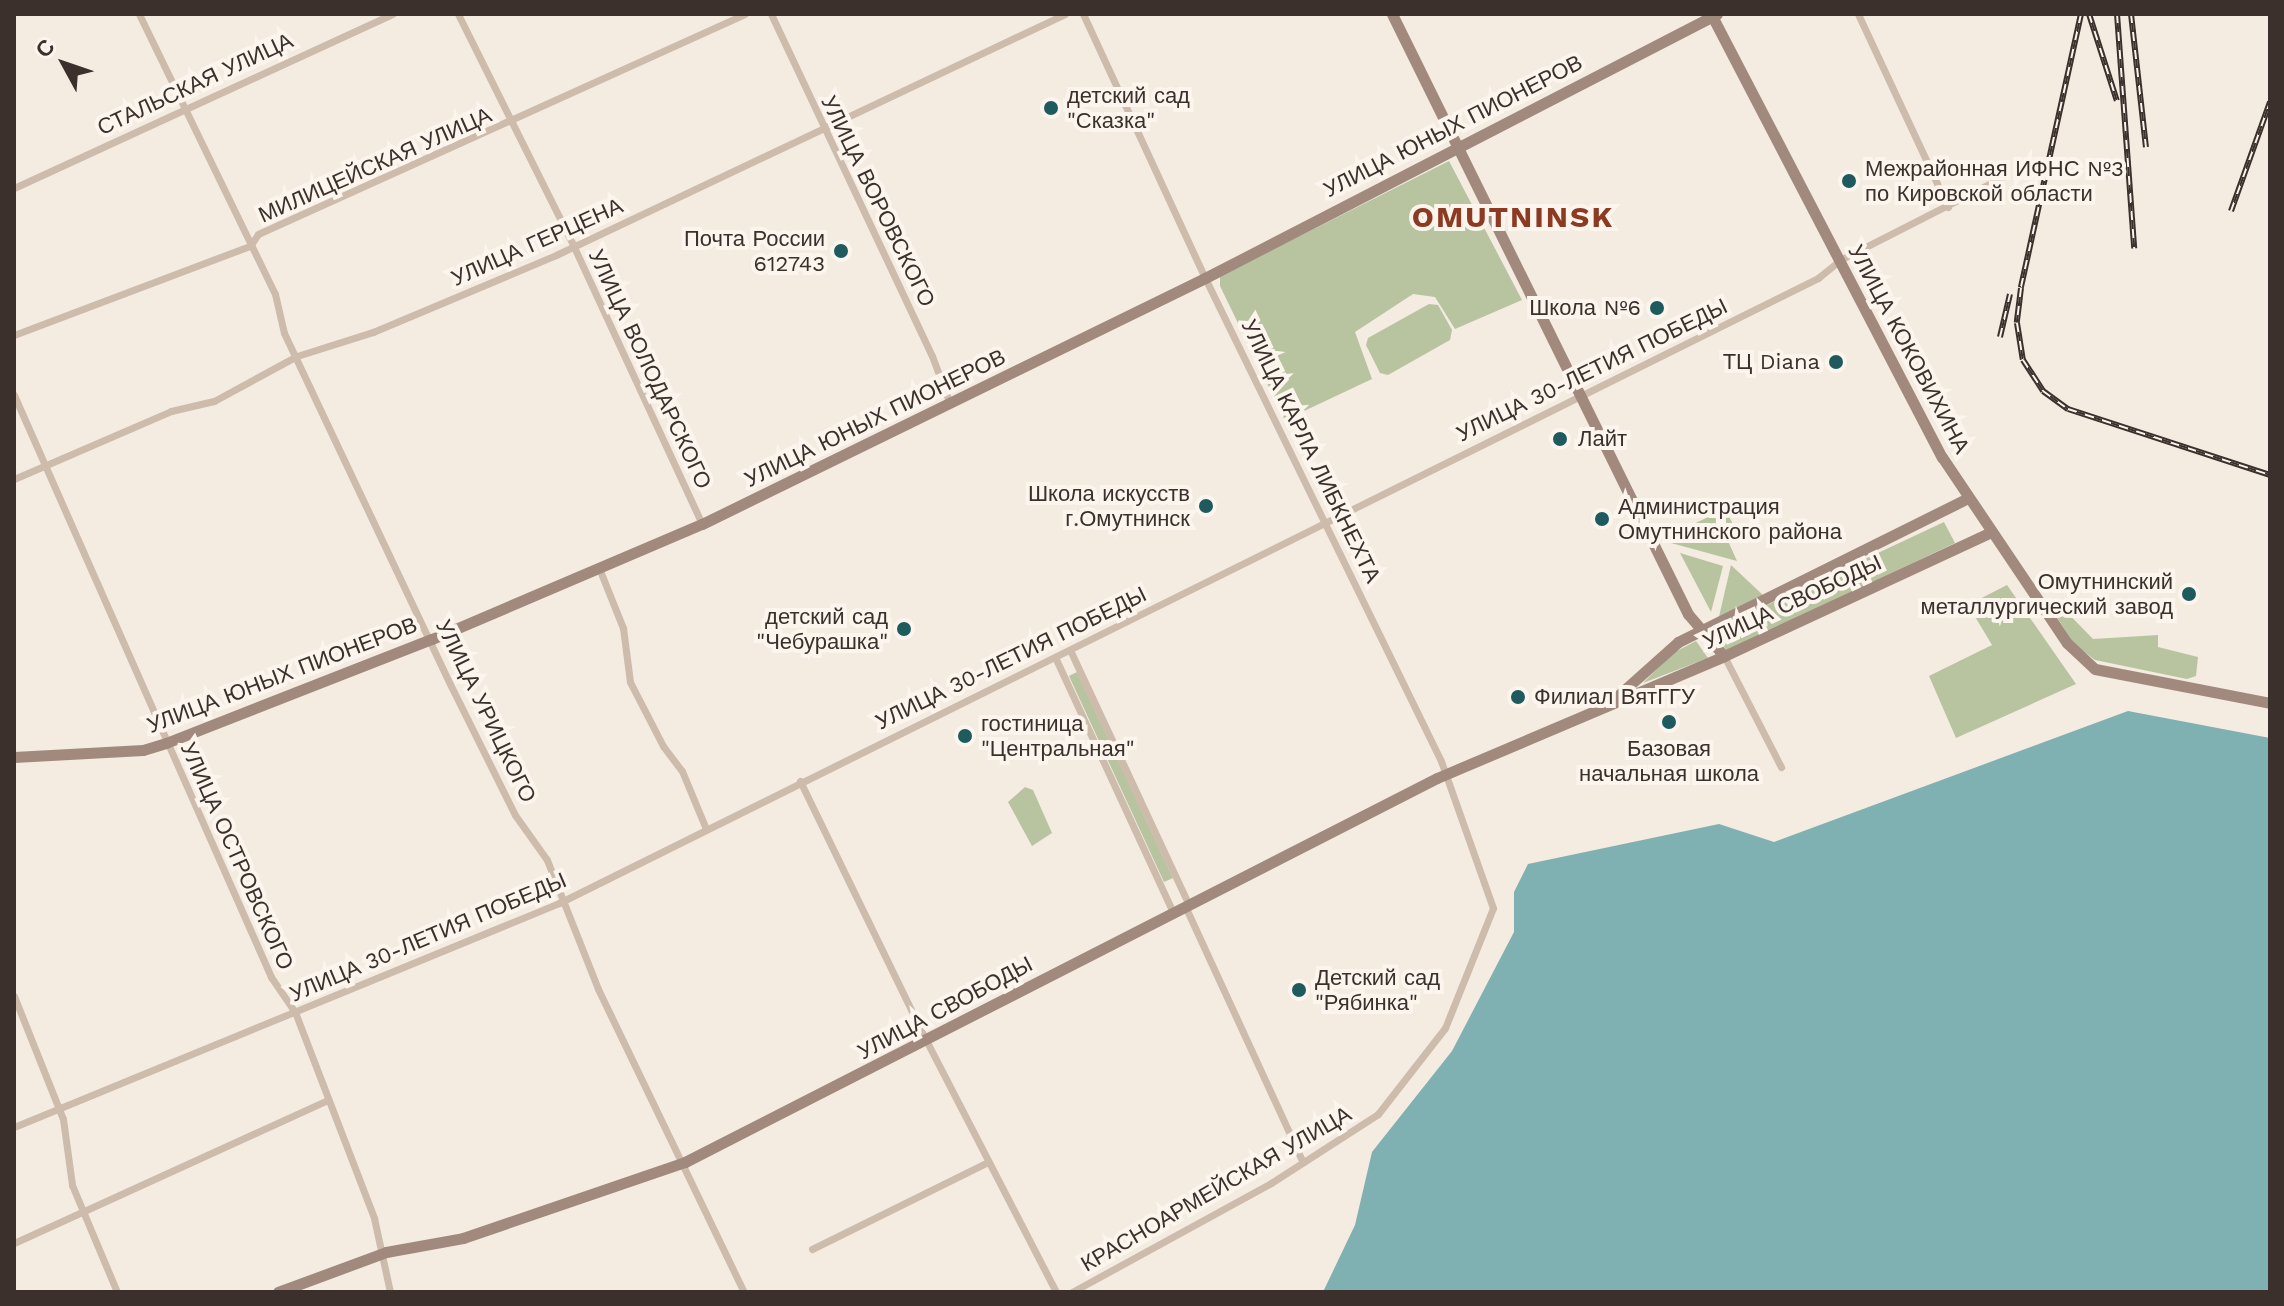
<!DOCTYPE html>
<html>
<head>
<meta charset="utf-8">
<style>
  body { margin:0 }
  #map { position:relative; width:2284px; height:1306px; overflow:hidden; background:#f4ebe1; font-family:"Work Sans",sans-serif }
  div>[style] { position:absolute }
  .green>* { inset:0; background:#b8c4a0 }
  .water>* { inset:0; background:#7fb0b2 }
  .street>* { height:7px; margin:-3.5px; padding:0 3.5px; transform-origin:3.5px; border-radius:3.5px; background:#cdbbac }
  .secondary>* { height:11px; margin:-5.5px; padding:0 5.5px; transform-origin:5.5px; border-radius:5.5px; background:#a18a7d }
  .rail>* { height:6px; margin-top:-3px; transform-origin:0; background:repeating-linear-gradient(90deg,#fbf5ee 0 9px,#3b302b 0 18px); box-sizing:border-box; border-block:2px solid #3b302b }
  .dots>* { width:22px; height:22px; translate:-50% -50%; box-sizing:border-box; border:4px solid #fbf5ee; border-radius:50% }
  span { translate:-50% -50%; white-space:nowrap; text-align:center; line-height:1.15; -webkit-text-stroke:8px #fbf5ee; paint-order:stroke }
  .street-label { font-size:22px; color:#3b302b }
  .poi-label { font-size:22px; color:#3b302b }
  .left { translate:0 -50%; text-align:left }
  .right { translate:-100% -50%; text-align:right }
  .district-label { font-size:30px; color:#8c3b22; font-weight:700; letter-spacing:2px }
  .frame { position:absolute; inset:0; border:16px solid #3b302b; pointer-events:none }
  .north { position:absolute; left:24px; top:24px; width:80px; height:80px; -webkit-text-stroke:6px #fbf5ee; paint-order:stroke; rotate:310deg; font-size:22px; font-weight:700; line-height:32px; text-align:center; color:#3b302b }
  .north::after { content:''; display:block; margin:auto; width:28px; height:36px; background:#3b302b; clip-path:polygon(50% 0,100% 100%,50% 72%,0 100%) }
</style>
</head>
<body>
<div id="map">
  <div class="green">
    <div style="clip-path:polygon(1449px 161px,1522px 300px,1455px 329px,1435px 297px,1413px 294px,1355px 332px,1372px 379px,1285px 420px,1220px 286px,1220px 276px)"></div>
    <div style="clip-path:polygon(1429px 304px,1438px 305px,1452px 330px,1450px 340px,1388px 375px,1380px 373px,1366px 345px,1368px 338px)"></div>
    <div style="clip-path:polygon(1725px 509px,1739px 536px,1728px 541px,1737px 561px,1660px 540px)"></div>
    <div style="clip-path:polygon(1944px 522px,1955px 543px,1727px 651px,1719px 640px,1720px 627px)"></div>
    <div style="clip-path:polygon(1680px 553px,1723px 566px,1711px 612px)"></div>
    <div style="clip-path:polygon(1731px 565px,1765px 597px,1718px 621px)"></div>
    <div style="clip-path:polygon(2007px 585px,2076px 684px,1956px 738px,1929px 676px,1992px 645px,1968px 605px)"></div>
    <div style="clip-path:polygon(2053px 598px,2093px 639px,2158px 635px,2158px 647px,2198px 657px,2196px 676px,2187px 679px,2095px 660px,2075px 645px,2049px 605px)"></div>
    <div style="clip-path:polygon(1696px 641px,1708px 658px,1643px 683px,1673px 653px)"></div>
    <div style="clip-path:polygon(1077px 672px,1173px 878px,1164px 882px,1069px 676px)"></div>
    <div style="clip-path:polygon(1025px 787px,1033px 790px,1052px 833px,1032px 846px,1008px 802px)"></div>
  </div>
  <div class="water">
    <div style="clip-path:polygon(2128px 711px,2270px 738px,2270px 1292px,1323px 1292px,1355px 1225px,1372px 1152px,1452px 1051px,1514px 932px,1514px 892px,1528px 864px,1719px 824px,1774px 842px)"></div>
  </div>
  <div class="street">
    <div style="left:139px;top:14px;width:311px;rotate:64.1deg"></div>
    <div style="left:275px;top:294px;width:40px;rotate:77deg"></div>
    <div style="left:284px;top:333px;width:388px;rotate:64.7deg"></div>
    <div style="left:450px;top:684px;width:146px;rotate:63.6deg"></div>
    <div style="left:515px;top:815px;width:55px;rotate:54.6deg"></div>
    <div style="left:547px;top:860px;width:139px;rotate:68.4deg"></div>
    <div style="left:598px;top:989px;width:336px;rotate:64.3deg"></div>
    <div style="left:458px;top:14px;width:260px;rotate:63.5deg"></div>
    <div style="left:574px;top:247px;width:305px;rotate:65.2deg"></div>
    <div style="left:771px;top:14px;width:378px;rotate:64.8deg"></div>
    <div style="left:932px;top:356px;width:51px;rotate:69.4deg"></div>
    <div style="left:1858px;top:14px;width:213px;rotate:65deg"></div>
    <div style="left:14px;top:188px;width:417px;rotate:-24.7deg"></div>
    <div style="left:14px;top:335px;width:252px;rotate:-20.7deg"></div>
    <div style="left:250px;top:246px;width:14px;rotate:-56deg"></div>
    <div style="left:258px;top:234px;width:534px;rotate:-24.31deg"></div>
    <div style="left:14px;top:395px;width:636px;rotate:66.17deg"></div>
    <div style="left:271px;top:977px;width:42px;rotate:55.6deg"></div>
    <div style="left:295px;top:1012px;width:221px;rotate:69deg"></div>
    <div style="left:374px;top:1218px;width:76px;rotate:77.8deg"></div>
    <div style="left:14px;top:479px;width:171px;rotate:-23.4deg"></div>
    <div style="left:171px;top:411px;width:44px;rotate:-13.1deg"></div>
    <div style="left:214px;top:401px;width:94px;rotate:-28.5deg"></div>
    <div style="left:297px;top:356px;width:80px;rotate:-17.5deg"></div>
    <div style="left:373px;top:332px;width:199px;rotate:-22.8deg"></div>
    <div style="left:556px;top:255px;width:563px;rotate:-25.34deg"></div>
    <div style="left:599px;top:568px;width:65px;rotate:68.2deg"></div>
    <div style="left:623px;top:628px;width:54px;rotate:82.6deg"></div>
    <div style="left:630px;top:682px;width:72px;rotate:62.7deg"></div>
    <div style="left:663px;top:746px;width:31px;rotate:53deg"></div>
    <div style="left:682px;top:771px;width:63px;rotate:67.5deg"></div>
    <div style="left:1070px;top:650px;width:279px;rotate:65deg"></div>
    <div style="left:1724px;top:656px;width:125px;rotate:62.8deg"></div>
    <div style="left:1055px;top:657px;width:279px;rotate:65.2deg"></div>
    <div style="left:800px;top:781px;width:290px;rotate:64.1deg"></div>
    <div style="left:927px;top:1042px;width:281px;rotate:62.7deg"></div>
    <div style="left:1185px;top:906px;width:282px;rotate:65.3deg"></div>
    <div style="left:14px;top:996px;width:132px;rotate:68.3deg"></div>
    <div style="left:63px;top:1119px;width:67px;rotate:82.2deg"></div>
    <div style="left:72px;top:1185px;width:116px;rotate:67.2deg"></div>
    <div style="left:14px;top:1127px;width:589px;rotate:-22.34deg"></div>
    <div style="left:559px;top:903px;width:1406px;rotate:-26.4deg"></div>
    <div style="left:1818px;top:278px;width:28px;rotate:-39deg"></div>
    <div style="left:1840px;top:260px;width:183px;rotate:-27deg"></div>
    <div style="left:14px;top:1243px;width:345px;rotate:-24.5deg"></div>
    <div style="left:812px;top:1249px;width:196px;rotate:-26.3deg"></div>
    <div style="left:1072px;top:1292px;width:227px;rotate:-28.7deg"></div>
    <div style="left:1271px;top:1183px;width:127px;rotate:-32.8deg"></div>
    <div style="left:1378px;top:1114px;width:109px;rotate:-52.1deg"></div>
    <div style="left:1445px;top:1028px;width:129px;rotate:-68.2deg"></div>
    <div style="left:1493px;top:908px;width:156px;rotate:-109.5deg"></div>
    <div style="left:1441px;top:761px;width:538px;rotate:-116.04deg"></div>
    <div style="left:1205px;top:278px;width:291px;rotate:-114.8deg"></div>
  </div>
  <div class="secondary">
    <div style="left:1392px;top:14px;width:669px;rotate:63.74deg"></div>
    <div style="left:1688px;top:614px;width:55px;rotate:49.4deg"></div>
    <div style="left:1711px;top:14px;width:500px;rotate:62.5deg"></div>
    <div style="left:1942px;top:457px;width:224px;rotate:56.1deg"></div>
    <div style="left:2067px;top:643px;width:38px;rotate:43deg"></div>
    <div style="left:2095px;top:669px;width:178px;rotate:11deg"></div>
    <div style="left:1613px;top:700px;width:87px;rotate:-41.7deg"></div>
    <div style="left:1678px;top:642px;width:324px;rotate:-26.4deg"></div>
    <div style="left:14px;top:757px;width:129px;rotate:-3.1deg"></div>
    <div style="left:143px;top:750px;width:24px;rotate:-17deg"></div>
    <div style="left:166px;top:743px;width:286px;rotate:-21.4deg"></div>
    <div style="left:432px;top:639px;width:293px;rotate:-23.1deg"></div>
    <div style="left:702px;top:524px;width:560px;rotate:-26.06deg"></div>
    <div style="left:1205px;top:278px;width:576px;rotate:-27.28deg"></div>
    <div style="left:278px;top:1292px;width:115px;rotate:-20.3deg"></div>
    <div style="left:386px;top:1252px;width:78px;rotate:-10.3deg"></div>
    <div style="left:463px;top:1238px;width:235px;rotate:-18.9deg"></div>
    <div style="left:685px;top:1162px;width:844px;rotate:-27.05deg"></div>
    <div style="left:1437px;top:778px;width:312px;rotate:-23deg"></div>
    <div style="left:1724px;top:656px;width:294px;rotate:-24.9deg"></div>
  </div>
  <div class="rail">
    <div style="left:2081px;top:14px;width:280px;rotate:102.4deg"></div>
    <div style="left:2021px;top:288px;width:35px;rotate:97deg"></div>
    <div style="left:2017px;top:323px;width:37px;rotate:81deg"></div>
    <div style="left:2023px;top:360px;width:37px;rotate:57deg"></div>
    <div style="left:2043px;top:391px;width:31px;rotate:36deg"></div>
    <div style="left:2068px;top:409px;width:213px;rotate:18.1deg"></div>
    <div style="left:2089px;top:14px;width:91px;rotate:72.2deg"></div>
    <div style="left:2117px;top:14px;width:235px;rotate:85.8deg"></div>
    <div style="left:2131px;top:14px;width:134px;rotate:83.6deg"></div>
    <div style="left:2231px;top:211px;width:116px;rotate:-70.3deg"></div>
    <div style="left:2000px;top:337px;width:44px;rotate:-76.9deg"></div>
  </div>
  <div class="dots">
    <div style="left:1051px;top:108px;background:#1f5a5e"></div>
    <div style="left:1849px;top:181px;background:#1f5a5e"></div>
    <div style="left:841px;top:251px;background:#1f5a5e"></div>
    <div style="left:1657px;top:308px;background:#1f5a5e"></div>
    <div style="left:1836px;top:362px;background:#1f5a5e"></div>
    <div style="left:1560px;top:439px;background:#1f5a5e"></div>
    <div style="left:1206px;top:506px;background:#1f5a5e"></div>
    <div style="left:1602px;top:519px;background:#1f5a5e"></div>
    <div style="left:2189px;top:594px;background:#1f5a5e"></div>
    <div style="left:904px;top:629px;background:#1f5a5e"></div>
    <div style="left:1518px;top:697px;background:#1f5a5e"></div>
    <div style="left:1669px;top:722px;background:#1f5a5e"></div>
    <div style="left:965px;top:736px;background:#1f5a5e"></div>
    <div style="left:1299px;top:990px;background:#1f5a5e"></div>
  </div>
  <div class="street-label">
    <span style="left:195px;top:84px;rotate:-25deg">СТАЛЬСКАЯ УЛИЦА</span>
    <span style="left:1453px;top:126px;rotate:-27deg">УЛИЦА ЮНЫХ ПИОНЕРОВ</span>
    <span style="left:375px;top:165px;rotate:-24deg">МИЛИЦЕЙСКАЯ УЛИЦА</span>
    <span style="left:878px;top:201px;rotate:64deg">УЛИЦА ВОРОВСКОГО</span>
    <span style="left:537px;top:242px;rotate:-24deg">УЛИЦА ГЕРЦЕНА</span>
    <span style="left:1909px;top:349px;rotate:62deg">УЛИЦА КОКОВИХИНА</span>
    <span style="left:650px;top:369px;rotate:65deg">УЛИЦА ВОЛОДАРСКОГО</span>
    <span style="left:1592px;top:370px;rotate:-26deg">УЛИЦА 30-ЛЕТИЯ ПОБЕДЫ</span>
    <span style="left:875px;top:418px;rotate:-26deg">УЛИЦА ЮНЫХ ПИОНЕРОВ</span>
    <span style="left:1311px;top:451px;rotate:64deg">УЛИЦА КАРЛА ЛИБКНЕХТА</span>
    <span style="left:1792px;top:602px;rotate:-25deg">УЛИЦА СВОБОДЫ</span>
    <span style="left:1011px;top:658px;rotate:-26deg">УЛИЦА 30-ЛЕТИЯ ПОБЕДЫ</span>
    <span style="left:282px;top:675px;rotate:-21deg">УЛИЦА ЮНЫХ ПИОНЕРОВ</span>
    <span style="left:486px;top:711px;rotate:64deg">УЛИЦА УРИЦКОГО</span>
    <span style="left:237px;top:856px;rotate:66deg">УЛИЦА ОСТРОВСКОГО</span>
    <span style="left:428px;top:937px;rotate:-23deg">УЛИЦА 30-ЛЕТИЯ ПОБЕДЫ</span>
    <span style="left:945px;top:1008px;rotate:-28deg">УЛИЦА СВОБОДЫ</span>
    <span style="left:1216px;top:1189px;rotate:-30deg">КРАСНОАРМЕЙСКАЯ УЛИЦА</span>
  </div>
  <div class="poi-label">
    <span class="left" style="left:1067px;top:108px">детский сад<br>"Сказка"</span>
    <span class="left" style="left:1865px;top:181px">Межрайонная ИФНС №3<br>по Кировской области</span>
    <span class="right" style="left:825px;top:251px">Почта России<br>612743</span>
    <span class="right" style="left:1641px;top:308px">Школа №6</span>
    <span class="right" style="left:1820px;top:362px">ТЦ Diana</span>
    <span class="left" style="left:1578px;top:439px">Лайт</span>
    <span class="right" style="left:1190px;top:506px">Школа искусств<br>г.Омутнинск</span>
    <span class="left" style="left:1618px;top:519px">Администрация<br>Омутнинского района</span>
    <span class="right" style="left:2173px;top:594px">Омутнинский<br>металлургический завод</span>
    <span class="right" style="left:888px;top:629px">детский сад<br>"Чебурашка"</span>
    <span class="left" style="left:1534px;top:697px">Филиал ВятГГУ</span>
    <span class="left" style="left:981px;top:736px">гостиница<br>"Центральная"</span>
    <span style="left:1669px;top:761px">Базовая<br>начальная школа</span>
    <span class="left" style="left:1315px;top:990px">Детский сад<br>"Рябинка"</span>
  </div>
  <div class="district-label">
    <span style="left:1513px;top:217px">OMUTNINSK</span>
  </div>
  <div class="frame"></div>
  <div class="north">С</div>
</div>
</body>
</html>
